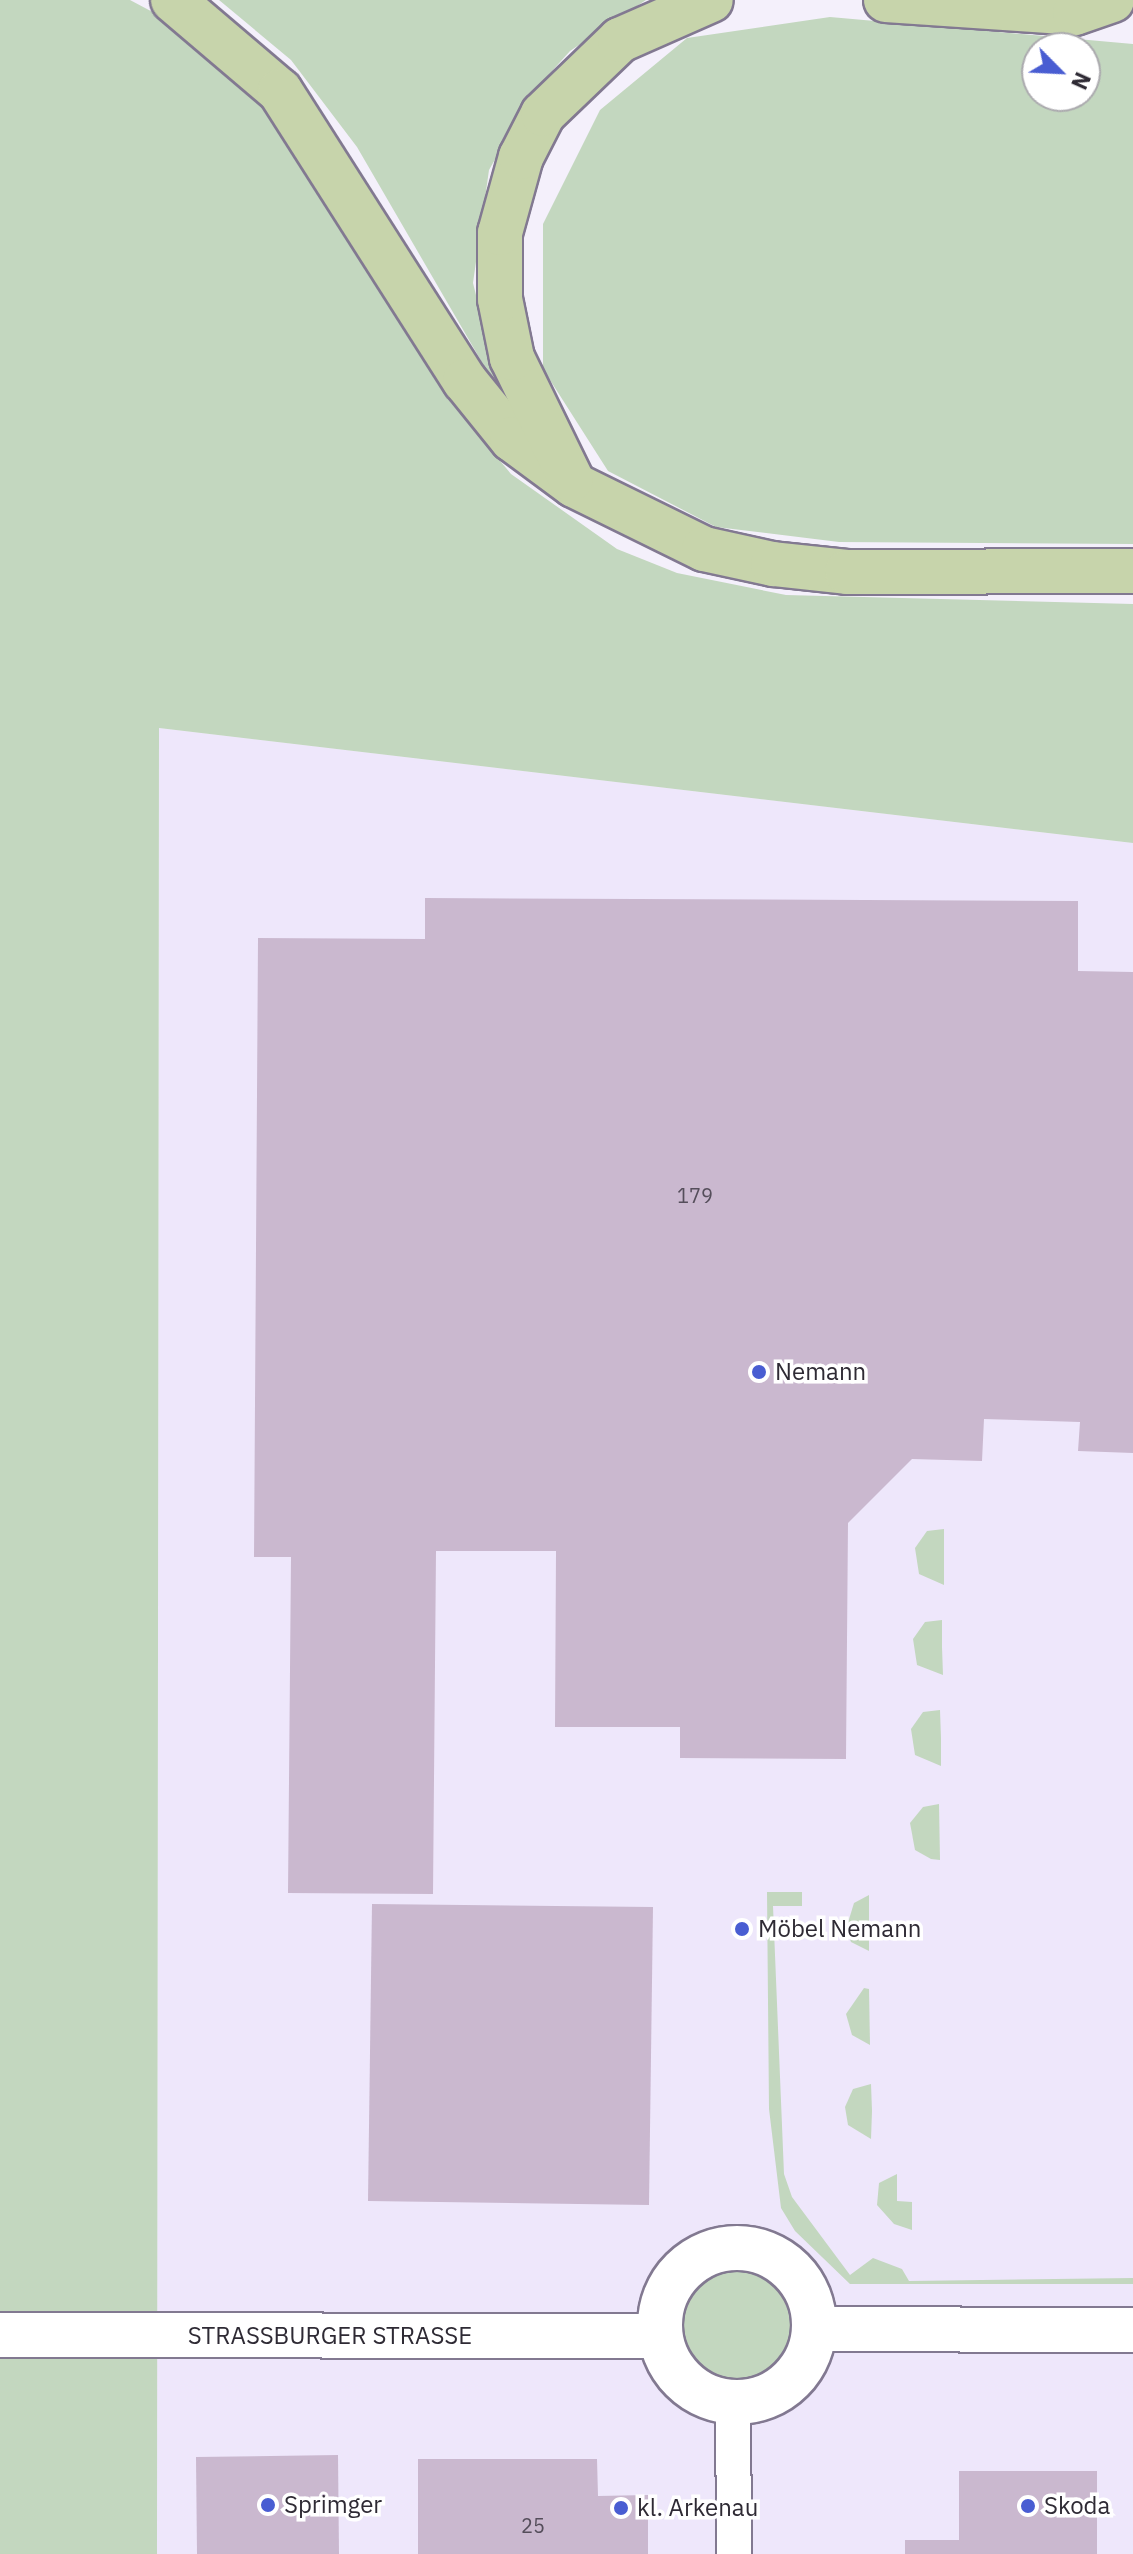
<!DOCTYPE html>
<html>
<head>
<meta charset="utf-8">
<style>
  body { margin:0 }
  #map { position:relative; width:1133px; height:2554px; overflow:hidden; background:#f4f0fb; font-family:"IBM Plex Sans",sans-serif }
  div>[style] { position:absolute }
  .built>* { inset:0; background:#eee7fb }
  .green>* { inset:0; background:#c3d7bf }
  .round { border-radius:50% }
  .building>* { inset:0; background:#cab8cf }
  .roads { filter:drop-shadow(2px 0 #827991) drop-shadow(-2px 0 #827991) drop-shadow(0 2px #827991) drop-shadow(0 -2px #827991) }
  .minor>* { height:34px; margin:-17px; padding:0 17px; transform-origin:17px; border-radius:17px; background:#fff }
  .tertiary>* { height:44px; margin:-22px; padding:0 22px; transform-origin:22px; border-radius:22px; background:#fff }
  .tertiary>.ring { margin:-22px; padding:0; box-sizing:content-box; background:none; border:44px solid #fff; border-radius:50% }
  .primary>* { height:44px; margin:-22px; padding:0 22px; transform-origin:22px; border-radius:22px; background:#c7d4ab }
  .dots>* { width:22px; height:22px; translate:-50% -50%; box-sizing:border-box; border:4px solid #fff; border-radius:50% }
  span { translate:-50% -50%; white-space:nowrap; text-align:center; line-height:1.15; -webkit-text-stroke:7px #fff; paint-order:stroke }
  .number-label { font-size:20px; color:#554e5b }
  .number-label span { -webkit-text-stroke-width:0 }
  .poi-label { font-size:24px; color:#2e2a34 }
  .left { translate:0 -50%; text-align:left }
  .street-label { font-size:24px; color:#2e2a34 }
  .north { position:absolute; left:1021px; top:32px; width:80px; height:80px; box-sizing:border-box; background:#fff; border:2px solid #abaaae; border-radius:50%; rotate:114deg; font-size:22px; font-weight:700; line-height:32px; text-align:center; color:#2e2a34 }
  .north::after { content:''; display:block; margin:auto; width:28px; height:36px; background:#495dd2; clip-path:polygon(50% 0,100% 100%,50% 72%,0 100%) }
</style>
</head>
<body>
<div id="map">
  <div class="built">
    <div style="clip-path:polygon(159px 728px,1133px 843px,1133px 2554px,157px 2554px)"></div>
  </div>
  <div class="green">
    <div style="clip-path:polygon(0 0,130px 0,162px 17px,270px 109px,321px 179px,454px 406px,511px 474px,617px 549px,677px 573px,786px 595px,1133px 604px,1133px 843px,159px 728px,157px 2554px,0 2554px)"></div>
    <div style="clip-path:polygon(219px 0,646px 0,570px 51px,533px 92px,489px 170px,473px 283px,501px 395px,357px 147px,291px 60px)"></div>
    <div style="clip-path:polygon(evenodd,830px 17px,1133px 44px,1133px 544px,839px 542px,716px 527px,608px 471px,543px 369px,543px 224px,600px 110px,687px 38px,830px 17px,1037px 48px,1085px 48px,1085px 96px,1037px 96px,1037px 48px)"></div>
    <div style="clip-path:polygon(944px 1529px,944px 1585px,919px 1574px,915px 1548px,927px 1531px)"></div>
    <div style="clip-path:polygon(942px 1620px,942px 1647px,943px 1675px,917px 1665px,913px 1639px,925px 1622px)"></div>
    <div style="clip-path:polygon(940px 1710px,941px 1738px,941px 1766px,915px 1755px,911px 1729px,923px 1712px)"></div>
    <div style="clip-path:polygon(939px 1804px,940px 1860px,931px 1859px,915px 1850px,910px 1823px,923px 1807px)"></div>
    <div style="clip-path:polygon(767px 1892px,802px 1892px,802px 1906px,773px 1906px,784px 2174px,792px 2197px,850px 2275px,873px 2258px,902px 2269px,909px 2281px,1133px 2278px,1133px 2284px,850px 2284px,795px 2231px,781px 2208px,769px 2109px)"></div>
    <div style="clip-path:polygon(869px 1895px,869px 1951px,851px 1942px,846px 1929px,854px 1903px)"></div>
    <div style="clip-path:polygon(864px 1988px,869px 1989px,870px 2045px,852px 2035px,846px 2014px)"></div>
    <div style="clip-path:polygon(871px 2084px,872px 2111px,871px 2139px,848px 2125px,845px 2107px,853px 2089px)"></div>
    <div style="clip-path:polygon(897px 2174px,897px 2201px,912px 2202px,912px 2230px,894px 2224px,877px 2205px,879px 2183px)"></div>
    <div class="round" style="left:681px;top:2267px;width:116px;height:116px"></div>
  </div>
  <div class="building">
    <div style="clip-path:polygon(425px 898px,1078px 901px,1078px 971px,1133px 972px,1133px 1453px,1078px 1451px,1080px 1422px,984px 1419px,982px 1461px,912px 1459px,848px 1523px,846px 1759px,680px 1758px,680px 1727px,555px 1727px,556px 1551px,436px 1551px,433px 1894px,288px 1893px,291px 1557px,254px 1557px,258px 938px,425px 939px)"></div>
    <div style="clip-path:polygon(372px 1904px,653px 1907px,649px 2205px,368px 2201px)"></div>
    <div style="clip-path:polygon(338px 2455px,339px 2554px,197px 2554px,196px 2457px)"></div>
    <div style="clip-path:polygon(418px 2459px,597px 2459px,598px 2496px,648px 2495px,648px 2554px,418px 2554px)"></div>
    <div style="clip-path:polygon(959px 2471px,1097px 2471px,1097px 2554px,905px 2554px,905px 2540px,959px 2540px)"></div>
  </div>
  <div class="roads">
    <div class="minor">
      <div style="left:733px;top:2402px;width:152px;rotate:89.6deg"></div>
    </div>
    <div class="tertiary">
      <div class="ring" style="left:660px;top:2248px;width:110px;height:110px"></div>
      <div style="left:815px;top:2329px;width:318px;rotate:0.2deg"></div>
      <div style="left:0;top:2335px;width:660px;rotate:0.09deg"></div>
    </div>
    <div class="primary">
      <div style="left:173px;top:0;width:140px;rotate:40.4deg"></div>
      <div style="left:280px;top:91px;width:344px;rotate:57.5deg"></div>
      <div style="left:465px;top:381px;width:75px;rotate:51deg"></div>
      <div style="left:512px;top:439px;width:77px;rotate:36.6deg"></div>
      <div style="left:574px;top:485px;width:145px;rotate:26.2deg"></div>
      <div style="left:704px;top:549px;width:71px;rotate:12.3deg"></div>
      <div style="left:773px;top:564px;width:74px;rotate:6.2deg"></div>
      <div style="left:847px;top:572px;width:286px;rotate:-0.2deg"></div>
      <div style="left:886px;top:0;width:189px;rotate:3.9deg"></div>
      <div style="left:1075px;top:13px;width:39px;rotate:-19deg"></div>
      <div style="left:571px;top:479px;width:135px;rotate:-116deg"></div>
      <div style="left:512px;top:358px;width:60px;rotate:-101.5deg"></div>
      <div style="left:500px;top:299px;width:66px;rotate:-90deg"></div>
      <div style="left:500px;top:233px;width:79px;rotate:-74.6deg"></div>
      <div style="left:521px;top:157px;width:48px;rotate:-62.9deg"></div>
      <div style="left:543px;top:114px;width:107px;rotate:-43.9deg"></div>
      <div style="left:620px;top:40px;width:99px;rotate:-23.7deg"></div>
    </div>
  </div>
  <div class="dots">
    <div style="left:759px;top:1372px;background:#495dd2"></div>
    <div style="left:742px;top:1929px;background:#495dd2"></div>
    <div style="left:268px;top:2505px;background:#495dd2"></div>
    <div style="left:1028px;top:2506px;background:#495dd2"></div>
    <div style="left:621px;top:2508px;background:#495dd2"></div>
  </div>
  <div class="number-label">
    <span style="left:695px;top:1195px">179</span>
    <span style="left:533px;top:2525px">25</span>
  </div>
  <div class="poi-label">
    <span class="left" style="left:775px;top:1372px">Nemann</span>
    <span class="left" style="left:758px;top:1929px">Möbel Nemann</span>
    <span class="left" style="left:284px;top:2505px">Sprimger</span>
    <span class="left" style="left:1044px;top:2506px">Skoda</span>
    <span class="left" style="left:637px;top:2508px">kl. Arkenau</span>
  </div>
  <div class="street-label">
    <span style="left:330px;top:2336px">STRASSBURGER STRASSE</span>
  </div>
  <div class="north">N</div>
</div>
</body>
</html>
